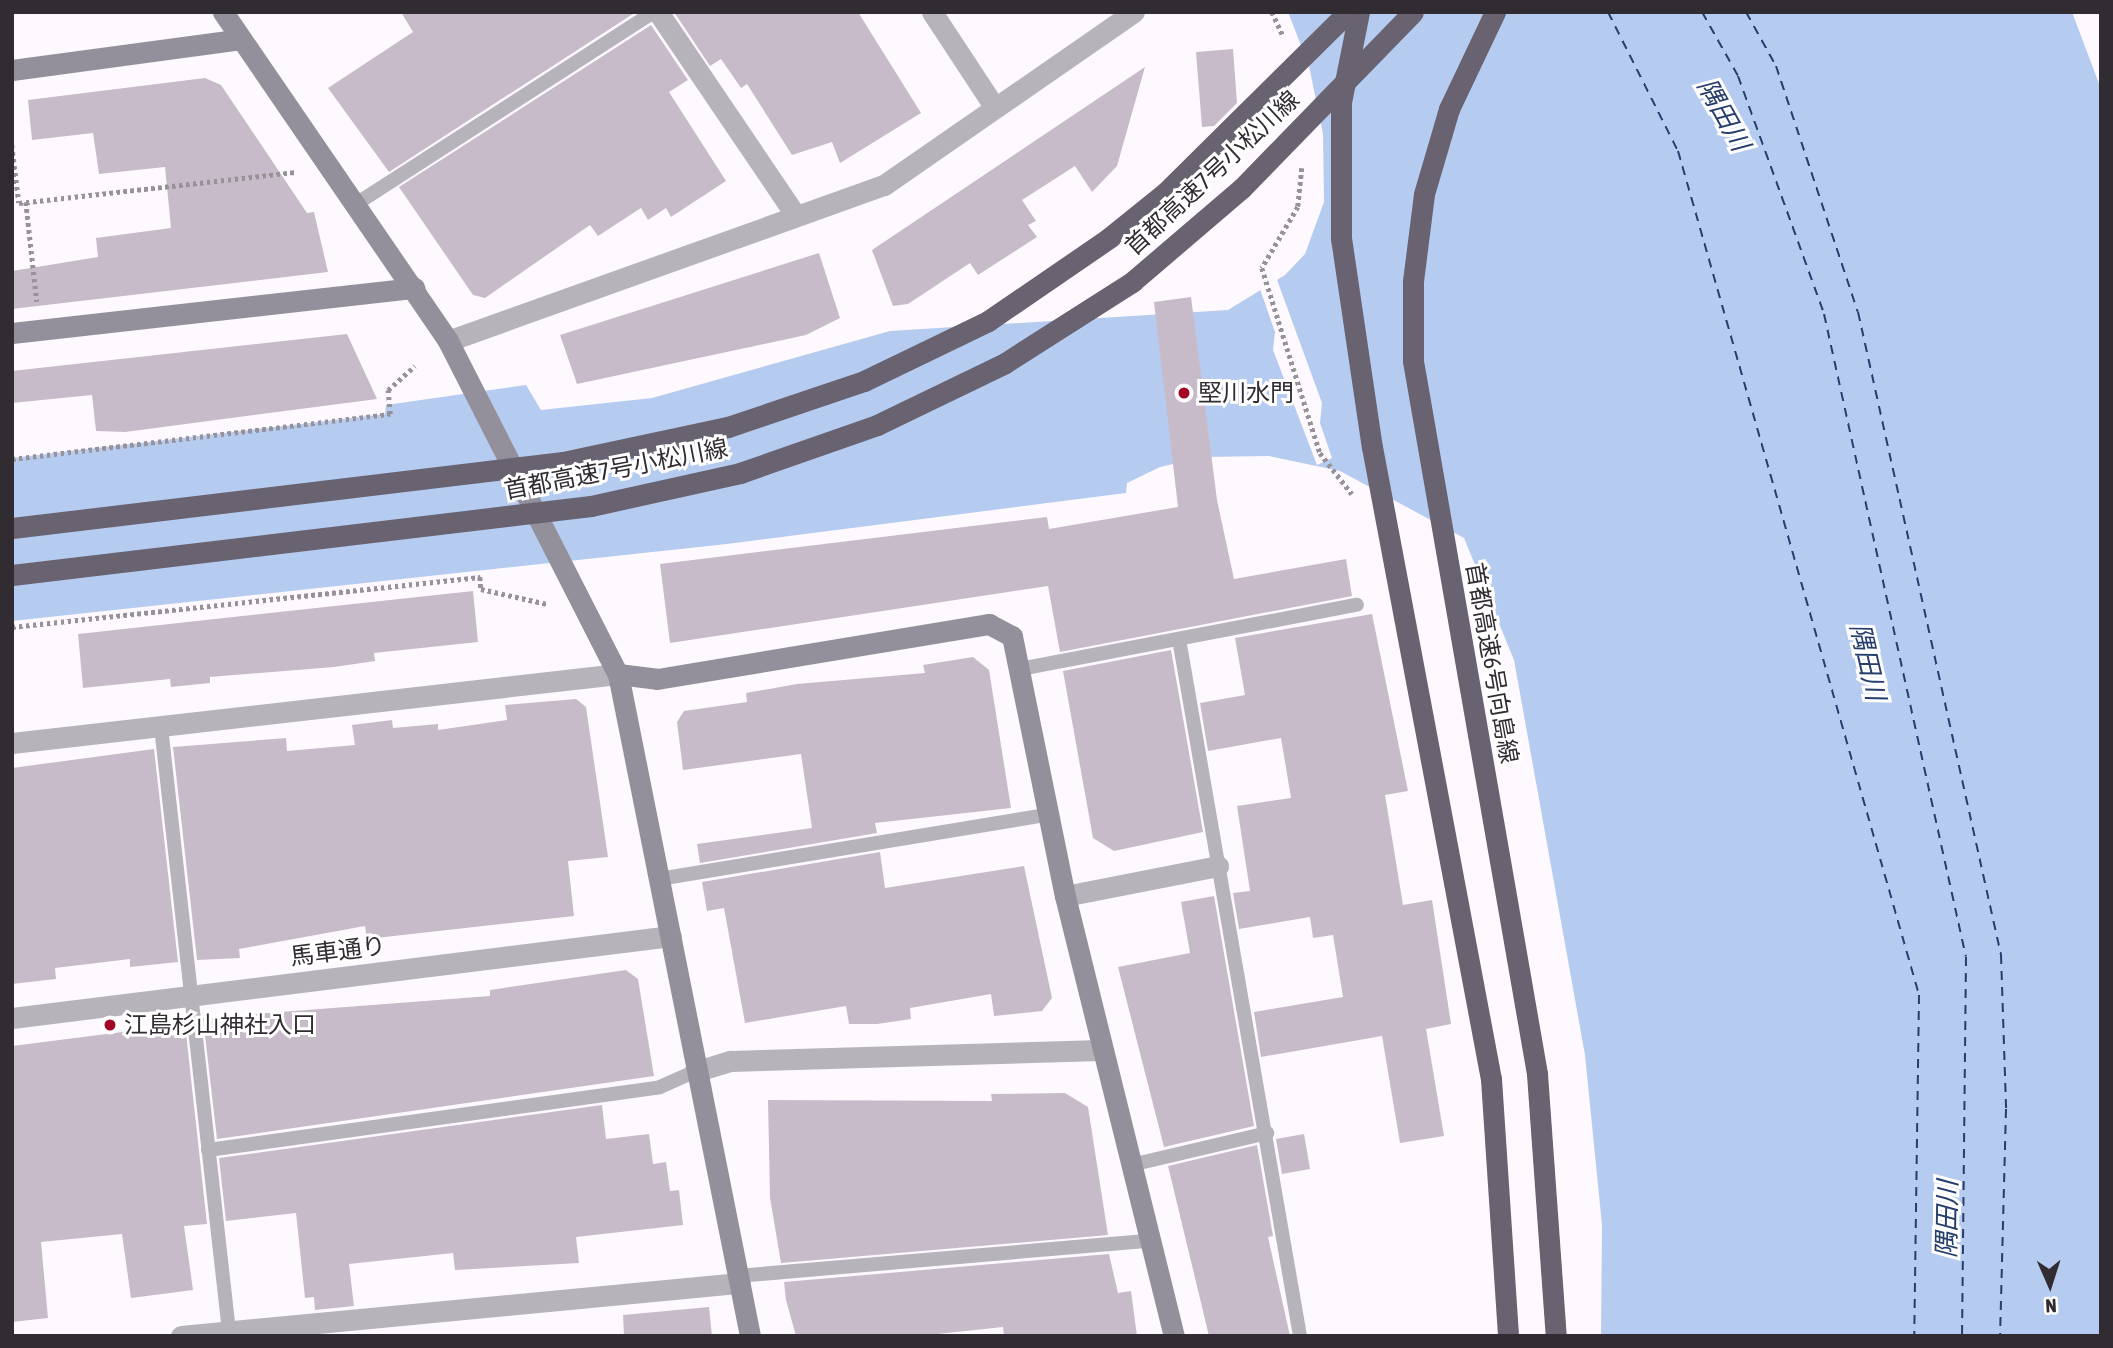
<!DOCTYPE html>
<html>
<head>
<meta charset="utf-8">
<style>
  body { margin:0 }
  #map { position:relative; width:2113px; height:1348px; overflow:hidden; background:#fef9ff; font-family:"Asap Condensed","Noto Sans JP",sans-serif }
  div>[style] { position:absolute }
  .water>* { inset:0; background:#b6cbf0 }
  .pier>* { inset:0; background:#fef9ff }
  .ferry>* { height:2px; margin-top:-1px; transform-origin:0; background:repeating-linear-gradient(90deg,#253e6c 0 9px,transparent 0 16px) }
  .building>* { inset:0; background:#c8bbc9 }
  .path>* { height:4.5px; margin-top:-2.25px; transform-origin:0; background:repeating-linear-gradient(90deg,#979298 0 3.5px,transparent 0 7px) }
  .lane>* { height:14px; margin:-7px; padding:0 7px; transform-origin:7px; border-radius:7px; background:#b6b3ba }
  .street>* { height:21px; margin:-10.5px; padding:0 10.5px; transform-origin:10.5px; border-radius:10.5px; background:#b6b3ba }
  .secondary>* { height:21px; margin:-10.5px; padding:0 10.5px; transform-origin:10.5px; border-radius:10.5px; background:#94909b }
  .highway>* { height:21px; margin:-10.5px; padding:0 10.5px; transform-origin:10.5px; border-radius:10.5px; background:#686271 }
  .dots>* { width:19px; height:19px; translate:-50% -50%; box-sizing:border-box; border:4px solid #fff; border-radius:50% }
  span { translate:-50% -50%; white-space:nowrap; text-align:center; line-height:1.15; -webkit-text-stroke:6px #fff; paint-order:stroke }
  .street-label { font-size:24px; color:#312c32 }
  .poi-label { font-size:24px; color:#312c32 }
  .left { translate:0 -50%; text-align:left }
  .water-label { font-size:26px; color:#253e6c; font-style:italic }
  .frame { position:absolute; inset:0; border:14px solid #312c32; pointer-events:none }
  .north { position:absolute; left:2015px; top:1250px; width:70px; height:70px; -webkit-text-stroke:5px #fff; paint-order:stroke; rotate:177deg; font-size:19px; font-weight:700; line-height:28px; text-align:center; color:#312c32 }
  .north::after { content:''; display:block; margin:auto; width:24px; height:32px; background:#312c32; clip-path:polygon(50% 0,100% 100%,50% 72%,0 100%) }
</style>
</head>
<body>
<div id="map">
  <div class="water">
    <div style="clip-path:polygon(1288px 12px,2072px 12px,2101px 89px,2101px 1336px,1601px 1336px,1602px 1225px,1585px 1055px,1514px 660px,1464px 538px,1340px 471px,1269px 456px,1205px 457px,1160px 467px,1127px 483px,1126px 493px,727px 544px,12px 621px,12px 458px,385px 414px,386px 405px,526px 385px,541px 410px,652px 398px,890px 331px,1228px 310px,1285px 275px,1305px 254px,1324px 202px,1323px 134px,1309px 66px)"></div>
  </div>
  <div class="pier">
    <div style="clip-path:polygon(1276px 277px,1322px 403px,1320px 423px,1332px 458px,1317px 465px,1273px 350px,1275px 332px,1260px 289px)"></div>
  </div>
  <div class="ferry">
    <div style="left:1608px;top:12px;width:156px;rotate:63.3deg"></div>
    <div style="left:1678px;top:151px;width:878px;rotate:74.06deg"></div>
    <div style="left:1919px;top:995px;width:341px;rotate:90.8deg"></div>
    <div style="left:1702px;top:12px;width:73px;rotate:60.6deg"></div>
    <div style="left:1738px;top:76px;width:253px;rotate:70.1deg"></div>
    <div style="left:1824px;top:314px;width:658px;rotate:77.55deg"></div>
    <div style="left:1966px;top:957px;width:379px;rotate:90.6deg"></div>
    <div style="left:1746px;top:12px;width:62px;rotate:60.9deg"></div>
    <div style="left:1776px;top:66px;width:259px;rotate:71.6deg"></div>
    <div style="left:1858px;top:312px;width:659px;rotate:77.46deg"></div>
    <div style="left:2001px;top:955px;width:154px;rotate:88.1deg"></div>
    <div style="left:2006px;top:1109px;width:227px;rotate:91.5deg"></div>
  </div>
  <div class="building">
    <div style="clip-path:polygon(401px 12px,636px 12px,389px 172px,328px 88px,413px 32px)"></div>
    <div style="clip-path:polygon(674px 12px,858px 12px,921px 113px,840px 163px,832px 142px,792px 155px,747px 84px,741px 88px,721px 59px,710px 66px)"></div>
    <div style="clip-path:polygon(651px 25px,688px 80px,669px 92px,726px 181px,671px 217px,666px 208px,648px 220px,641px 208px,598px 236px,590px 225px,485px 298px,473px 295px,399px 187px)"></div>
    <div style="clip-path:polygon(1233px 49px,1237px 103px,1214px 126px,1202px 127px,1196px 52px)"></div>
    <div style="clip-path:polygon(1145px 67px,1117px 166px,1092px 192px,1075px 166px,1022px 200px,1036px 221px,1028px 225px,1037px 237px,978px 275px,970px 263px,908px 304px,893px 306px,872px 250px)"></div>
    <div style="clip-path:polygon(205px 78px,221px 85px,307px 213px,314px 212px,328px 272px,12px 309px,12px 271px,98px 257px,96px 238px,171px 228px,165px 167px,99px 174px,93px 133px,32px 140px,28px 100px)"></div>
    <div style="clip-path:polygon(819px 253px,840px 318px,806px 335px,577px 384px,560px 335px)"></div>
    <div style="clip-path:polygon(1191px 297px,1217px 500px,1234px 579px,1346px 559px,1352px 596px,1060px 652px,1048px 586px,670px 643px,660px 564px,1047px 517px,1049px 529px,1178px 507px,1154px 302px)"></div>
    <div style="clip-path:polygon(347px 334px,377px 399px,125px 432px,96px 431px,92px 395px,12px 403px,12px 371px)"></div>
    <div style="clip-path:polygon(473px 591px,478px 642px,374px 653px,375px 661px,334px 667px,210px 677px,210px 683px,171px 687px,170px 679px,83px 688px,78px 634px)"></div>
    <div style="clip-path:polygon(1372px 614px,1408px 791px,1385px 795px,1403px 905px,1432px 900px,1451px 1024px,1426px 1029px,1444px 1136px,1400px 1143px,1382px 1036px,1261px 1057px,1254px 1012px,1343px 997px,1333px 935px,1313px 938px,1310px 917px,1239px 929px,1233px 893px,1250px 891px,1237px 806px,1291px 798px,1281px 738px,1208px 751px,1200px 703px,1245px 695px,1235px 638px)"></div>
    <div style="clip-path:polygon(1171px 650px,1203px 832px,1114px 851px,1093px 838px,1063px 671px)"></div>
    <div style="clip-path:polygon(973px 657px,989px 670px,1011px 808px,875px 823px,877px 833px,700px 863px,697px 844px,812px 828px,801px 754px,683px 770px,677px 722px,684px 711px,747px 702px,746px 693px,797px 684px,925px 673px,923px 665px)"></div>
    <div style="clip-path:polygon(576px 699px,586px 707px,608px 857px,568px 861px,574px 916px,367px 939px,365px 926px,239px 949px,240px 958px,197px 960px,173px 747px,286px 738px,287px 751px,355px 745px,352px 725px,392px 720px,393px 728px,438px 724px,438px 730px,507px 720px,505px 705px)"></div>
    <div style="clip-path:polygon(154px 749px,178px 962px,130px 967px,130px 959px,55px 968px,56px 979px,12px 984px,12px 768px)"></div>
    <div style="clip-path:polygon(880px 852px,885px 888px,1024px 866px,1052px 998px,1042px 1011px,994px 1016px,991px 994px,910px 1008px,911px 1019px,877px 1024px,849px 1024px,846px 1006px,745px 1023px,724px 908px,707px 911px,702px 882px)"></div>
    <div style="clip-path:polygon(1214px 896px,1254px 1126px,1164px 1147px,1118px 967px,1190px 953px,1181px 902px)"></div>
    <div style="clip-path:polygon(626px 970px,638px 979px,654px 1076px,217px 1139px,203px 1018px,490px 996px,490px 990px)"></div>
    <div style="clip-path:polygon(185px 1024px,207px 1224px,184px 1226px,193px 1290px,131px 1298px,122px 1234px,41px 1242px,48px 1318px,12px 1322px,12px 1046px)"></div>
    <div style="clip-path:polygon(1065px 1093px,1088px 1107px,1108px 1235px,781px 1263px,770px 1198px,768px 1100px,992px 1101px,991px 1094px)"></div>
    <div style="clip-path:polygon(602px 1105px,606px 1139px,649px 1134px,653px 1164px,666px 1162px,670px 1191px,679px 1190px,683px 1225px,576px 1237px,579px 1263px,455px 1270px,453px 1253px,349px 1264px,354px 1306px,315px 1310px,314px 1297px,305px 1298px,296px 1213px,226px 1221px,219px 1158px)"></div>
    <div style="clip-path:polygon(1304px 1134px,1310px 1169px,1282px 1174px,1276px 1139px)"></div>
    <div style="clip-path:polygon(1257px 1145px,1273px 1236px,1268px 1237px,1290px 1336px,1209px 1336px,1168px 1166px)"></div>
    <div style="clip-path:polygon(1109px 1254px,1118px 1293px,1131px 1291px,1137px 1336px,1004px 1336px,1003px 1327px,919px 1336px,796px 1336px,786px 1300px,784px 1282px)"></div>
    <div style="clip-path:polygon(709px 1307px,712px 1336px,624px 1336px,623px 1315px)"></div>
  </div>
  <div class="path">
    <div style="left:1272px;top:12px;width:26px;rotate:65deg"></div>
    <div style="left:12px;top:145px;width:58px;rotate:83.1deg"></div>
    <div style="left:19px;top:203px;width:277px;rotate:-6.4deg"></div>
    <div style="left:1302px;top:168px;width:39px;rotate:96deg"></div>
    <div style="left:1298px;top:207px;width:71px;rotate:120.5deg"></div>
    <div style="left:1262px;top:268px;width:194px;rotate:72.6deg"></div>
    <div style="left:1320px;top:453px;width:52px;rotate:52deg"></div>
    <div style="left:26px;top:202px;width:100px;rotate:83.7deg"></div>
    <div style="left:12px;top:459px;width:381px;rotate:-6.8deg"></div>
    <div style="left:390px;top:414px;width:24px;rotate:-95deg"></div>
    <div style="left:388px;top:390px;width:36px;rotate:-42deg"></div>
    <div style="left:12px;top:627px;width:471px;rotate:-6.1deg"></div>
    <div style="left:480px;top:577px;width:12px;rotate:85deg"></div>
    <div style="left:481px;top:589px;width:68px;rotate:12.8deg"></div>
  </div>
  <div class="lane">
    <div style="left:356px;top:204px;width:354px;rotate:-32.8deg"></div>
    <div style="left:1179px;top:639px;width:707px;rotate:80.15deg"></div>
    <div style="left:1020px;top:669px;width:343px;rotate:-10.8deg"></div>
    <div style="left:161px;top:727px;width:608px;rotate:83.58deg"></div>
    <div style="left:659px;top:879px;width:396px;rotate:-9.4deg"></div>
    <div style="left:208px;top:1150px;width:456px;rotate:-7.9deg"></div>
    <div style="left:660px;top:1087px;width:37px;rotate:-24deg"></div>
    <div style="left:1131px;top:1165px;width:140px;rotate:-13.2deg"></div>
    <div style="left:737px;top:1276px;width:413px;rotate:-4.9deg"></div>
  </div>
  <div class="street">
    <div style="left:658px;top:12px;width:244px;rotate:55.9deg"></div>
    <div style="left:932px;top:12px;width:111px;rotate:56.7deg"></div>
    <div style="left:448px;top:341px;width:463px;rotate:-19.7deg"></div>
    <div style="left:884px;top:185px;width:304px;rotate:-34.7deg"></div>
    <div style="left:12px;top:743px;width:610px;rotate:-6.5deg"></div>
    <div style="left:1065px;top:896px;width:156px;rotate:-11.1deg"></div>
    <div style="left:12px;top:1018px;width:664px;rotate:-7.09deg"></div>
    <div style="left:694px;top:1072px;width:38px;rotate:-17deg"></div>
    <div style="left:730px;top:1061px;width:370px;rotate:-1.7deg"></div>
    <div style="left:181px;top:1336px;width:561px;rotate:-5.43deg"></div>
  </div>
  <div class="secondary">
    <div style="left:223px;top:12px;width:399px;rotate:55.6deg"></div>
    <div style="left:448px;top:341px;width:374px;rotate:63deg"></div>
    <div style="left:618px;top:674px;width:675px;rotate:78.72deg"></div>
    <div style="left:12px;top:70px;width:231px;rotate:-7.7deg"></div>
    <div style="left:12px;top:333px;width:405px;rotate:-6.4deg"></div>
    <div style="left:618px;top:674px;width:39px;rotate:7deg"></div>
    <div style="left:657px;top:679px;width:337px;rotate:-9.4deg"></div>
    <div style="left:989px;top:624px;width:26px;rotate:28deg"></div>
    <div style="left:1012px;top:636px;width:265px;rotate:78.5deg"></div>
    <div style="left:1065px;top:896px;width:453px;rotate:76.1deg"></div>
  </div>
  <div class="highway">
    <div style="left:1359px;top:12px;width:92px;rotate:101.3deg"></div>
    <div style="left:1341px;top:102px;width:136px;rotate:90deg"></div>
    <div style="left:1341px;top:238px;width:211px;rotate:81.6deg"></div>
    <div style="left:1372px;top:447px;width:643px;rotate:79.34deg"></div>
    <div style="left:1491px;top:1079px;width:258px;rotate:86.2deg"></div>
    <div style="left:1495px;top:12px;width:107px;rotate:115.4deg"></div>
    <div style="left:1449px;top:109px;width:89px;rotate:106.4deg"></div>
    <div style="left:1424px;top:194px;width:88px;rotate:97.2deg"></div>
    <div style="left:1413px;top:281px;width:80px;rotate:90deg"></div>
    <div style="left:1413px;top:361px;width:724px;rotate:80.13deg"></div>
    <div style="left:1537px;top:1074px;width:263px;rotate:85.9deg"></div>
    <div style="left:12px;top:528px;width:555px;rotate:-6.83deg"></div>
    <div style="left:563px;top:462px;width:169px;rotate:-12deg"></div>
    <div style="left:728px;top:427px;width:144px;rotate:-18.7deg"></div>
    <div style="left:864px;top:381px;width:138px;rotate:-25.8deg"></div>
    <div style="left:988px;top:321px;width:147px;rotate:-34.4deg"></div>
    <div style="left:1109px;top:238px;width:73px;rotate:-38.9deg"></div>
    <div style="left:1166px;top:192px;width:256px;rotate:-44.7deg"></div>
    <div style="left:12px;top:575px;width:583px;rotate:-6.8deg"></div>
    <div style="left:591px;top:506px;width:153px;rotate:-12.5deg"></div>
    <div style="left:740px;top:473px;width:145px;rotate:-19.3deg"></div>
    <div style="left:877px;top:425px;width:142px;rotate:-25.8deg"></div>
    <div style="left:1005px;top:363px;width:151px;rotate:-32.5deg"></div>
    <div style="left:1132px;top:282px;width:145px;rotate:-40.5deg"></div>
    <div style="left:1242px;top:188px;width:245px;rotate:-45.8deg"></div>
  </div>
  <div class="dots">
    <div style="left:1184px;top:393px;background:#a30527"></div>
    <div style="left:110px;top:1025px;background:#a30527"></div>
  </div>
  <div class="street-label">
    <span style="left:1212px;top:173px;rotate:-43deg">首都高速7号小松川線</span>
    <span style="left:616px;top:469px;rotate:-11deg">首都高速7号小松川線</span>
    <span style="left:1492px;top:663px;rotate:80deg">首都高速6号向島線</span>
    <span style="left:338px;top:951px;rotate:-7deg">馬車通り</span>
  </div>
  <div class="poi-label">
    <span class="left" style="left:1198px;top:393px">堅川水門</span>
    <span class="left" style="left:124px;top:1025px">江島杉山神社入口</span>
  </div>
  <div class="water-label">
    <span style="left:1723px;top:115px;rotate:61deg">隅田川</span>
    <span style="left:1867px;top:662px;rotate:77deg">隅田川</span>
    <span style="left:1948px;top:1219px;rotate:-89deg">隅田川</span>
  </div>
  <div class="frame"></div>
  <div class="north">N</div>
</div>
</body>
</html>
